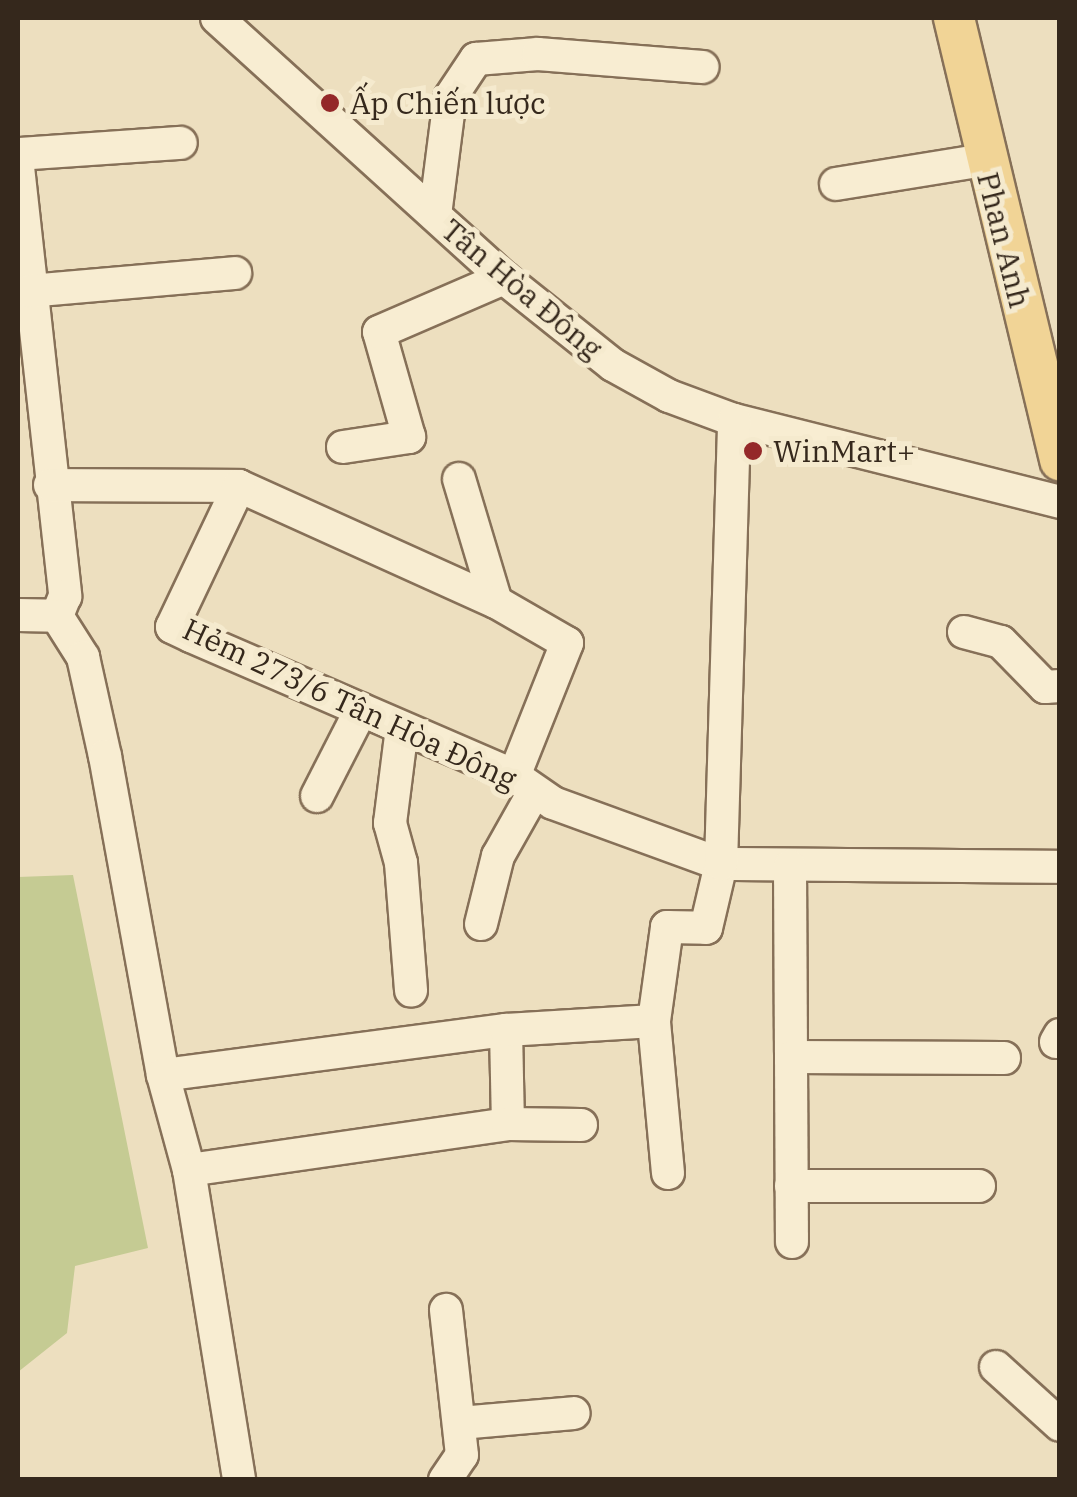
<!DOCTYPE html>
<html>
<head>
<meta charset="utf-8">
<style>
  body { margin:0 }
  #map { position:relative; width:1077px; height:1497px; overflow:hidden; background:#eddfbf; font-family:"IBM Plex Serif",serif }
  div>[style] { position:absolute }
  .green>* { inset:0; background:#c5cb93 }
  .roads { filter:drop-shadow(2px 0 #867058) drop-shadow(-2px 0 #867058) drop-shadow(0 2px #867058) drop-shadow(0 -2px #867058) }
  .minor>* { height:32px; margin:-16px; padding:0 16px; transform-origin:16px; border-radius:16px; background:#f8edd2 }
  .major>* { height:40px; margin:-20px; padding:0 20px; transform-origin:20px; border-radius:20px; background:#f1d496 }
  .dots>* { width:28px; height:28px; translate:-50% -50%; box-sizing:border-box; border:5px solid #f5eace; border-radius:50% }
  span { translate:-50% -50%; white-space:nowrap; text-align:center; line-height:1.15; -webkit-text-stroke:10px #f5eace; paint-order:stroke }
  .poi-label { font-size:30px; color:#35281c }
  .left { translate:0 -50%; text-align:left }
  .street-label { font-size:30px; color:#35281c }
  .frame { position:absolute; inset:0; border:20px solid #35281c; pointer-events:none }
</style>
</head>
<body>
<div id="map">
  <div class="green">
    <div style="clip-path:polygon(73px 875px,148px 1248px,75px 1266px,67px 1333px,18px 1372px,18px 877px)"></div>
  </div>
  <div class="roads">
    <div class="minor">
      <div style="left:217px;top:18px;width:387px;rotate:42.2deg"></div>
      <div style="left:504px;top:278px;width:139px;rotate:38.6deg"></div>
      <div style="left:613px;top:365px;width:64px;rotate:29deg"></div>
      <div style="left:669px;top:396px;width:69px;rotate:20.3deg"></div>
      <div style="left:734px;top:420px;width:336px;rotate:14.1deg"></div>
      <div style="left:18px;top:154px;width:163px;rotate:-3.9deg"></div>
      <div style="left:18px;top:167px;width:432px;rotate:83.7deg"></div>
      <div style="left:65px;top:596px;width:22px;rotate:112deg"></div>
      <div style="left:836px;top:184px;width:151px;rotate:-9.2deg"></div>
      <div style="left:435px;top:215px;width:118px;rotate:-82.7deg"></div>
      <div style="left:450px;top:98px;width:47px;rotate:-56.3deg"></div>
      <div style="left:476px;top:59px;width:62px;rotate:-4.6deg"></div>
      <div style="left:538px;top:54px;width:165px;rotate:4.5deg"></div>
      <div style="left:29px;top:291px;width:207px;rotate:-5deg"></div>
      <div style="left:343px;top:447px;width:67px;rotate:-8.6deg"></div>
      <div style="left:409px;top:437px;width:109px;rotate:-105.9deg"></div>
      <div style="left:379px;top:332px;width:136px;rotate:-23.4deg"></div>
      <div style="left:459px;top:479px;width:128px;rotate:73.3deg"></div>
      <div style="left:50px;top:485px;width:189px;rotate:0.3deg"></div>
      <div style="left:239px;top:486px;width:282px;rotate:24.3deg"></div>
      <div style="left:496px;top:602px;width:82px;rotate:30deg"></div>
      <div style="left:567px;top:643px;width:143px;rotate:111.7deg"></div>
      <div style="left:239px;top:486px;width:156px;rotate:115.4deg"></div>
      <div style="left:172px;top:627px;width:21px;rotate:25deg"></div>
      <div style="left:191px;top:636px;width:352px;rotate:23.4deg"></div>
      <div style="left:514px;top:776px;width:47px;rotate:34.7deg"></div>
      <div style="left:553px;top:803px;width:179px;rotate:20deg"></div>
      <div style="left:721px;top:864px;width:339px;rotate:0.5deg"></div>
      <div style="left:18px;top:615px;width:39px;rotate:1deg"></div>
      <div style="left:57px;top:616px;width:49px;rotate:57.6deg"></div>
      <div style="left:83px;top:657px;width:101px;rotate:77.5deg"></div>
      <div style="left:105px;top:756px;width:324px;rotate:79.7deg"></div>
      <div style="left:163px;top:1075px;width:98px;rotate:74.7deg"></div>
      <div style="left:189px;top:1170px;width:314px;rotate:80.8deg"></div>
      <div style="left:964px;top:632px;width:38px;rotate:15deg"></div>
      <div style="left:1001px;top:642px;width:63px;rotate:45.6deg"></div>
      <div style="left:1045px;top:687px;width:15px;rotate:-4deg"></div>
      <div style="left:402px;top:728px;width:96px;rotate:97.2deg"></div>
      <div style="left:390px;top:823px;width:41px;rotate:74.6deg"></div>
      <div style="left:401px;top:863px;width:128px;rotate:85.5deg"></div>
      <div style="left:317px;top:796px;width:97px;rotate:-62.9deg"></div>
      <div style="left:790px;top:866px;width:376px;rotate:89.7deg"></div>
      <div style="left:481px;top:924px;width:70px;rotate:-76deg"></div>
      <div style="left:498px;top:856px;width:73px;rotate:-60.6deg"></div>
      <div style="left:506px;top:1030px;width:94px;rotate:88.8deg"></div>
      <div style="left:1056px;top:1042px;width:8px;rotate:-60deg"></div>
      <div style="left:792px;top:1057px;width:212px;rotate:0.3deg"></div>
      <div style="left:163px;top:1075px;width:346px;rotate:-7.5deg"></div>
      <div style="left:506px;top:1030px;width:148px;rotate:-3.5deg"></div>
      <div style="left:189px;top:1170px;width:322px;rotate:-8.2deg"></div>
      <div style="left:508px;top:1124px;width:73px;rotate:0.8deg"></div>
      <div style="left:668px;top:1173px;width:153px;rotate:-95.3deg"></div>
      <div style="left:654px;top:1021px;width:95px;rotate:-82.1deg"></div>
      <div style="left:667px;top:927px;width:39px;rotate:1deg"></div>
      <div style="left:706px;top:928px;width:66px;rotate:-76.8deg"></div>
      <div style="left:721px;top:864px;width:444px;rotate:-88.3deg"></div>
      <div style="left:791px;top:1186px;width:188px"></div>
      <div style="left:996px;top:1367px;width:86px;rotate:42.2deg"></div>
      <div style="left:460px;top:1423px;width:114px;rotate:-5deg"></div>
      <div style="left:445px;top:1480px;width:30px;rotate:-56deg"></div>
      <div style="left:462px;top:1455px;width:146px;rotate:-96.3deg"></div>
    </div>
    <div class="major">
      <div style="left:954px;top:18px;width:455px;rotate:76.5deg"></div>
    </div>
  </div>
  <div class="dots">
    <div style="left:330px;top:103px;background:#942829"></div>
    <div style="left:753px;top:451px;background:#942829"></div>
  </div>
  <div class="poi-label">
    <span class="left" style="left:350px;top:103px">Ấp Chiến lược</span>
    <span class="left" style="left:773px;top:451px">WinMart+</span>
  </div>
  <div class="street-label">
    <span style="left:1004px;top:240px;rotate:76deg">Phan Anh</span>
    <span style="left:522px;top:289px;rotate:40deg">Tân Hòa Đông</span>
    <span style="left:350px;top:704px;rotate:25deg">Hẻm 273/6 Tân Hòa Đông</span>
  </div>
  <div class="frame"></div>
</div>
</body>
</html>
